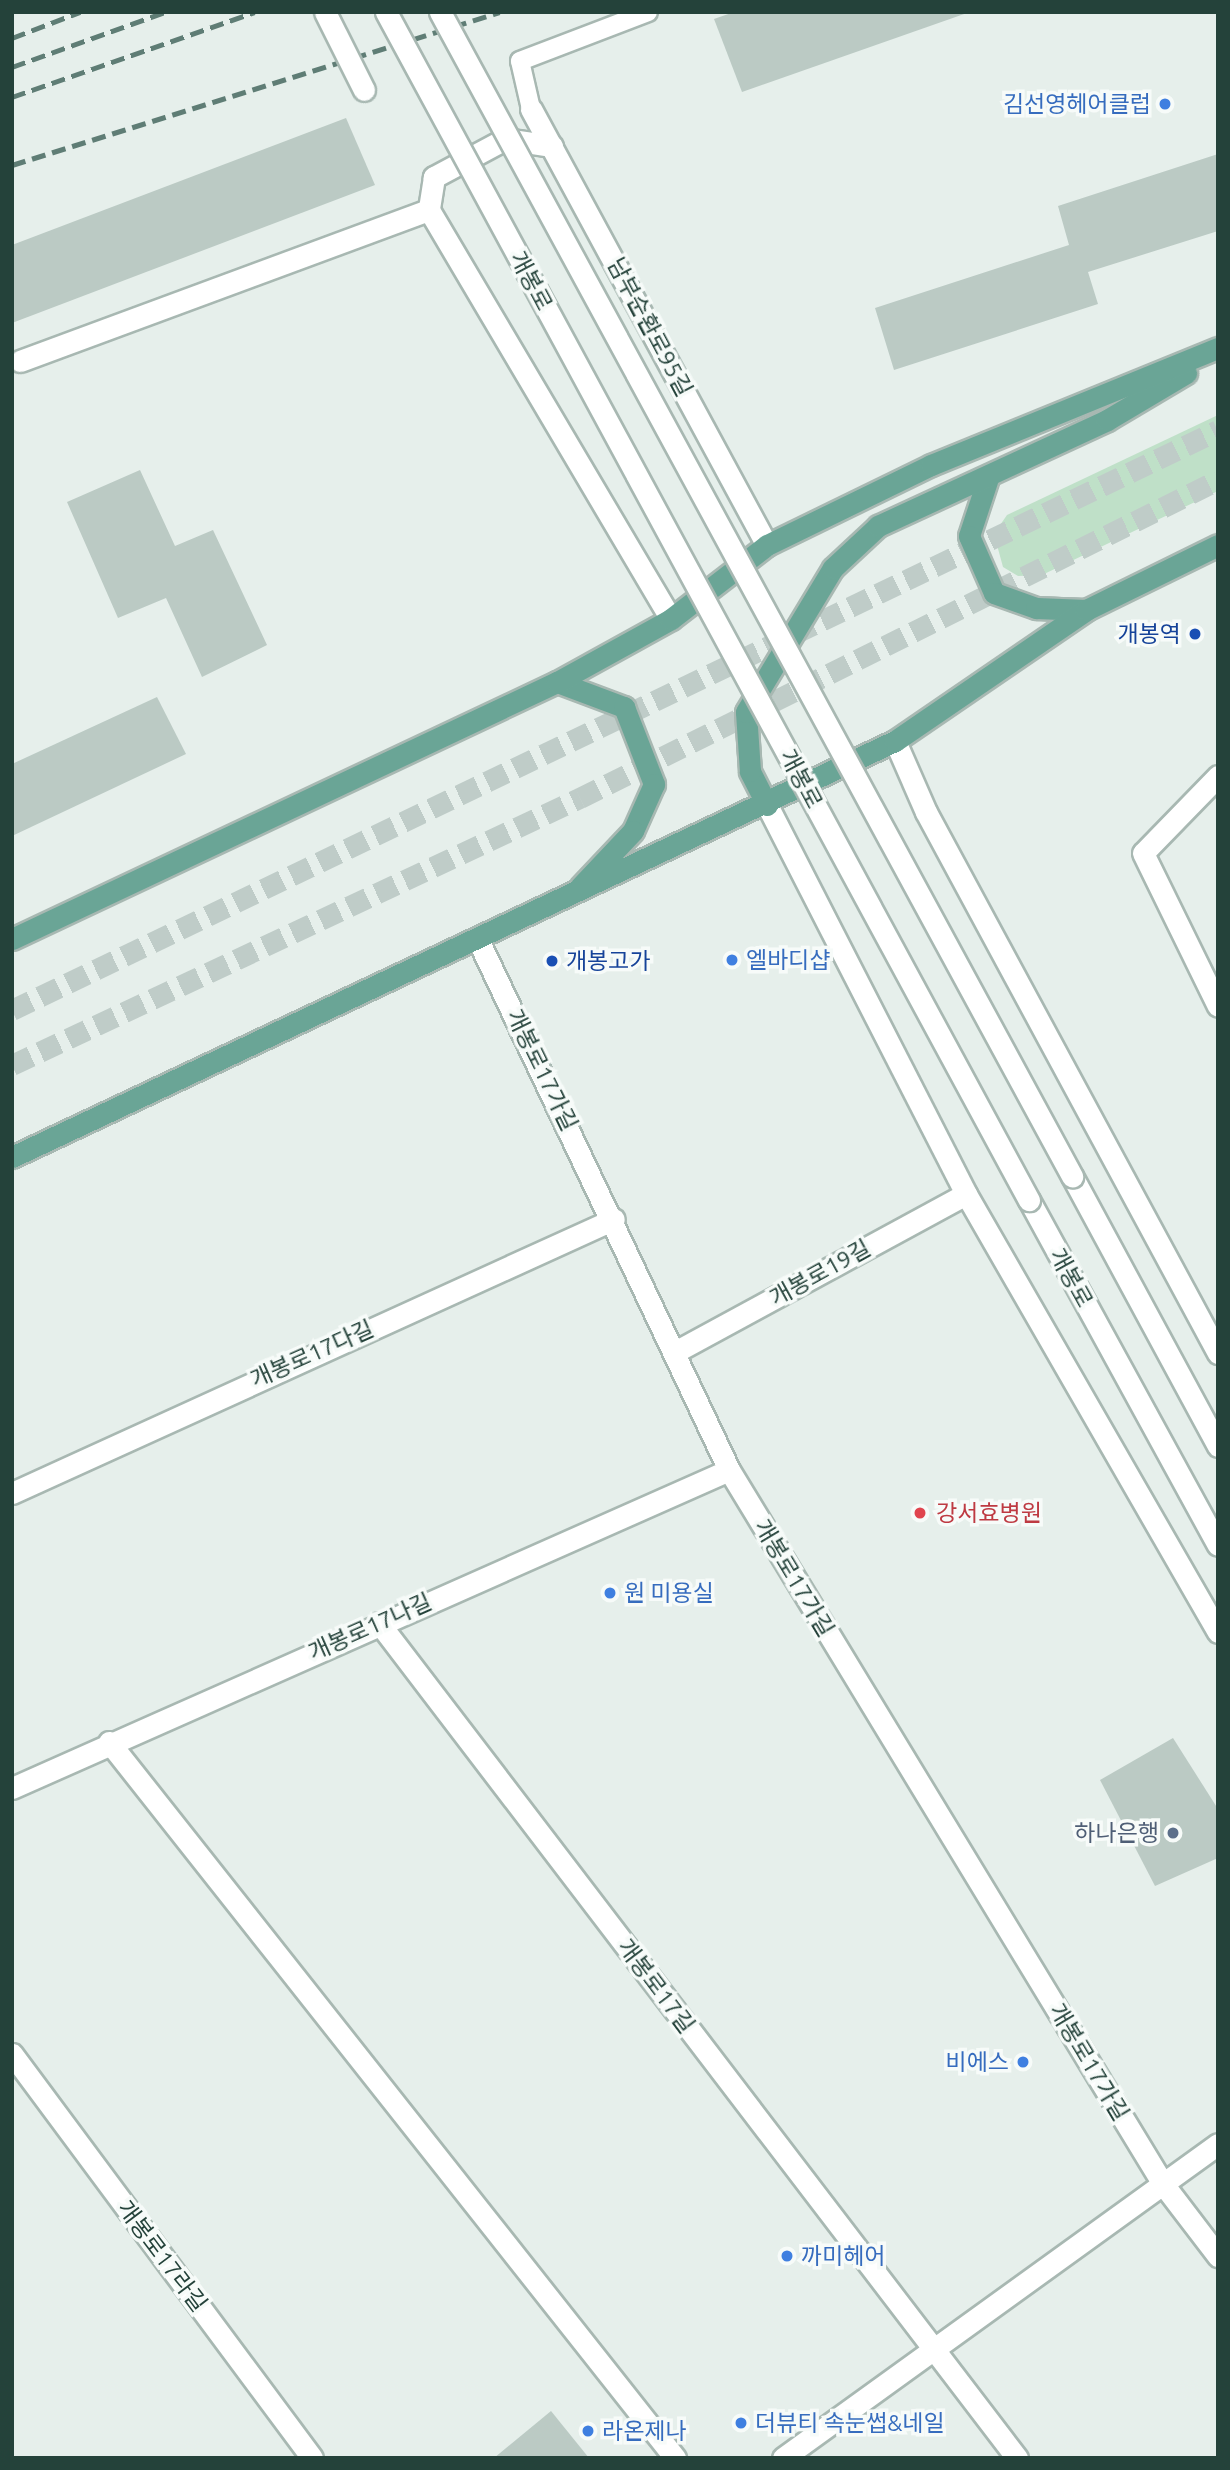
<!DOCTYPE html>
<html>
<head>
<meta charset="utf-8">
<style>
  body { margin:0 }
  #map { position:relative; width:1230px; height:2470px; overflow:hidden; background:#e6efeb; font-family:Ubuntu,"Noto Sans KR",sans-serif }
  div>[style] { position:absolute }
  .green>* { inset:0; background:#bfe0c8 }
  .building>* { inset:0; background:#bbcac4 }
  .primary-tunnel>* { height:21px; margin-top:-10.5px; transform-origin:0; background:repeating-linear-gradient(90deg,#bfccc8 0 21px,transparent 0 31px) }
  .roads { filter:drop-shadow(2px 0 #a8b8b2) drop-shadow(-2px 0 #a8b8b2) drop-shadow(0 2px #a8b8b2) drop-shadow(0 -2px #a8b8b2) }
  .service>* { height:18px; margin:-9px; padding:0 9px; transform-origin:9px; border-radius:9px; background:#fff }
  .minor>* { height:21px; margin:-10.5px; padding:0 10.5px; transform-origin:10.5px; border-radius:10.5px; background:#fff }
  .secondary>* { height:21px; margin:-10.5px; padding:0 10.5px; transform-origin:10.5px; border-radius:10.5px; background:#fff }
  .primary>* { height:21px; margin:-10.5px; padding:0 10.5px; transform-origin:10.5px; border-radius:10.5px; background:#6aa596 }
  .rail>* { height:5px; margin-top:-2.5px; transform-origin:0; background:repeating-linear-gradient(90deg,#5f7d75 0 14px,transparent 0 21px) }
  .bridges { filter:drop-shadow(2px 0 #a8b8b2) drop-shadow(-2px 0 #a8b8b2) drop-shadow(0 2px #a8b8b2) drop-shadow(0 -2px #a8b8b2) }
  .pedestrian-bridge>* { height:21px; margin:-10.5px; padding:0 10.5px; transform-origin:10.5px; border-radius:10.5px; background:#fff }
  .secondary-bridge>* { height:21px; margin:-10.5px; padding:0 10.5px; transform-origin:10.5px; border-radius:10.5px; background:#fff }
  .dots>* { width:19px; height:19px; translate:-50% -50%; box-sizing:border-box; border:4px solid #f7fbf9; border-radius:50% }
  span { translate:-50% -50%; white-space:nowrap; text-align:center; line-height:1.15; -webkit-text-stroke:7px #f7fbf9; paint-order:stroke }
  .shop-label { font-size:23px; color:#366cbe }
  .right { translate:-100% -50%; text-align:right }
  .left { translate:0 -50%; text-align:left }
  .street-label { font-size:23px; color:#24423a }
  .transit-label { font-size:23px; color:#164399 }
  .health-label { font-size:23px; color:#be3a42 }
  .service-label { font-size:23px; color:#4e5e75 }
  .frame { position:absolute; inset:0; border:14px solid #24423a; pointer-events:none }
</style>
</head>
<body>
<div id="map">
  <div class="green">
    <div style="clip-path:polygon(1218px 415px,1218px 491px,1042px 575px,1018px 576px,1003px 567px,994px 534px,1007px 515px)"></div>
  </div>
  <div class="building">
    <div style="clip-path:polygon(734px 12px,967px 12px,967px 13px,742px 92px,714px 19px)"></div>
    <div style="clip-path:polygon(346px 118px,375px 185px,12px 323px,12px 245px)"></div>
    <div style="clip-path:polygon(1218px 154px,1218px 231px,1088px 272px,1098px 304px,894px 370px,875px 308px,1069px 245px,1058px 206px)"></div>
    <div style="clip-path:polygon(140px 470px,175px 546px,213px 530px,267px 645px,202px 677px,166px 598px,118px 618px,67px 502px)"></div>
    <div style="clip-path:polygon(157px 697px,186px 754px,12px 836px,12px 764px)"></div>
    <div style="clip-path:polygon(1173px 1738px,1218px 1809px,1218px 1858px,1155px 1886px,1100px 1780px)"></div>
    <div style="clip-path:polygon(551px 2411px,589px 2458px,494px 2458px)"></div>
  </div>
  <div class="primary-tunnel">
    <div style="left:12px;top:1010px;width:1338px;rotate:-25.68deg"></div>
    <div style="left:12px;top:1065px;width:628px;rotate:-25.18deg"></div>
    <div style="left:580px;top:798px;width:713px;rotate:-26.49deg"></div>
  </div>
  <div class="roads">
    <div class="service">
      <div style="left:531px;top:109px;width:49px;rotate:-102.9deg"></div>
      <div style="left:520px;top:61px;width:137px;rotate:-20.9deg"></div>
    </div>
    <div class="minor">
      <div style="left:531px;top:109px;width:496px;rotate:61.6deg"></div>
      <div style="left:552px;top:146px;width:48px;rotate:-171.5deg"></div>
      <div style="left:505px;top:139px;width:81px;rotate:151.8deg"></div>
      <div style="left:434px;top:177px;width:33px;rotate:99deg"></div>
      <div style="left:429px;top:210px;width:475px;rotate:59.4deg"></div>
      <div style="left:20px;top:361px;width:436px;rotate:-20.3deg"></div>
      <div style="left:1218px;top:776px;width:107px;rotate:134.2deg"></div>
      <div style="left:1143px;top:853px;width:170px;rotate:63.9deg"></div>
      <div style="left:479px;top:942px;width:584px;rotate:64.66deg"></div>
      <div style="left:729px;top:1470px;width:836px;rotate:58.71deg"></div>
      <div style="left:1163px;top:2184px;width:91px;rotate:52.6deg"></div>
      <div style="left:675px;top:1352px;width:331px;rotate:-28.5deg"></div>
      <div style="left:12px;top:1493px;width:661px;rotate:-24.47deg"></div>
      <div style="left:379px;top:1623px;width:1051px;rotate:52.62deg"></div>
      <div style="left:109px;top:1742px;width:913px;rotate:51.67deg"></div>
      <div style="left:12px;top:1788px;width:784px;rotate:-23.92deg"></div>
      <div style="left:12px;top:2054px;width:503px;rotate:53.4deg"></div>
      <div style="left:783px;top:2458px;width:536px;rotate:-35.82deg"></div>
    </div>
    <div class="secondary">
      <div style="left:895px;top:741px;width:77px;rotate:66.4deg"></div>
      <div style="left:926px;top:812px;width:615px;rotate:61.64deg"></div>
      <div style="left:767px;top:805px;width:437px;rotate:62.9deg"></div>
      <div style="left:966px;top:1194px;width:505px;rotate:60.09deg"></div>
      <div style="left:1072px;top:1176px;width:307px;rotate:61.6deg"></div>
      <div style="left:1029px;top:1200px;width:393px;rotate:61.3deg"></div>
    </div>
    <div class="primary">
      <div style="left:989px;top:475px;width:64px;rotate:108.2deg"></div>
      <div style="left:969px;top:536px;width:62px;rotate:66.3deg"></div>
      <div style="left:994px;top:593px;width:45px;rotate:19.7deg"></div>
      <div style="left:1036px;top:608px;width:50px;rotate:2.3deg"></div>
      <div style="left:557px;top:682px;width:72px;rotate:20.5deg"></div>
      <div style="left:624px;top:707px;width:83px;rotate:68.7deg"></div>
      <div style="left:654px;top:784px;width:51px;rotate:114.1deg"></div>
      <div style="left:633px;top:831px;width:77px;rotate:133.4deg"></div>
      <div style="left:767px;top:805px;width:38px;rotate:-117deg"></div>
      <div style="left:750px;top:771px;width:59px;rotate:-93.9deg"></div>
      <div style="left:746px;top:712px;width:168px;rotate:-58.9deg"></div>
      <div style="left:833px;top:568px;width:62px;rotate:-43deg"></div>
      <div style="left:878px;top:526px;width:252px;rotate:-24.8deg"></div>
      <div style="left:1107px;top:420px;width:92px;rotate:-30.7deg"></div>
      <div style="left:12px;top:939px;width:603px;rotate:-25.25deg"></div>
      <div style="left:557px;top:682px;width:130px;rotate:-28.9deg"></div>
      <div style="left:671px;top:619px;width:121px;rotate:-37.6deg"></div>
      <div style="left:767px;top:545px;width:182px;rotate:-26deg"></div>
      <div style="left:931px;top:465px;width:310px;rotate:-22.2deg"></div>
      <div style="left:12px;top:1157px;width:976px;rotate:-25.23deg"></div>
      <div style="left:895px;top:741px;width:232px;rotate:-34.4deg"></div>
      <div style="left:1086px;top:610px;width:147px;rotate:-26.2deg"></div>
    </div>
  </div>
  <div class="rail">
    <div style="left:12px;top:38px;width:73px;rotate:-20.9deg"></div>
    <div style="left:12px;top:67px;width:163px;rotate:-19.8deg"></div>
    <div style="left:12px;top:97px;width:257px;rotate:-19.3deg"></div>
    <div style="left:12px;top:165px;width:511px;rotate:-17.41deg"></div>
  </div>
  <div class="bridges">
    <div class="pedestrian-bridge">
      <div style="left:325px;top:12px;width:87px;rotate:63.4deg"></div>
    </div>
    <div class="secondary-bridge">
      <div style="left:386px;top:12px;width:1351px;rotate:61.58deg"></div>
      <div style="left:440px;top:12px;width:1325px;rotate:61.5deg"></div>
    </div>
  </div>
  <div class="dots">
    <div style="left:1165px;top:104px;background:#3f7fe0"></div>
    <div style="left:1195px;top:634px;background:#1a4fb4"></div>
    <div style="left:732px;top:960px;background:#3f7fe0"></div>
    <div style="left:552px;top:961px;background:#1a4fb4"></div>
    <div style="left:920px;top:1513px;background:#e0444e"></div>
    <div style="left:610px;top:1593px;background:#3f7fe0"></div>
    <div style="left:1173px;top:1833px;background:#5c6f8a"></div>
    <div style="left:1023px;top:2062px;background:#3f7fe0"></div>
    <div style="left:787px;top:2256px;background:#3f7fe0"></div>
    <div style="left:741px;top:2423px;background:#3f7fe0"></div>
    <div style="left:588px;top:2431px;background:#3f7fe0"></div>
  </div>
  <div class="shop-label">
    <span class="right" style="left:1151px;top:104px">김선영헤어클럽</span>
    <span class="left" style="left:746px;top:960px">엘바디샵</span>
    <span class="left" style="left:624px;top:1593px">원 미용실</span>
    <span class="right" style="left:1009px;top:2062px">비에스</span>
    <span class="left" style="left:801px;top:2256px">까미헤어</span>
    <span class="left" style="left:755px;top:2423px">더뷰티 속눈썹&amp;네일</span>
    <span class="left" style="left:602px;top:2431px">라온제나</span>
  </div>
  <div class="street-label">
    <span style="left:531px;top:281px;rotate:62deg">개봉로</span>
    <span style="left:650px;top:327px;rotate:62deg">남부순환로95길</span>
    <span style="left:801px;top:779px;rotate:62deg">개봉로</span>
    <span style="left:542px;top:1070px;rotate:64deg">개봉로17가길</span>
    <span style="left:820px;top:1273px;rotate:-29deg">개봉로19길</span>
    <span style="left:1071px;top:1278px;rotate:61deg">개봉로</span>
    <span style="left:312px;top:1354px;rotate:-24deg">개봉로17다길</span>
    <span style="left:794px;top:1578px;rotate:59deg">개봉로17가길</span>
    <span style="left:370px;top:1627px;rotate:-24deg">개봉로17나길</span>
    <span style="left:656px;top:1986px;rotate:53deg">개봉로17길</span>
    <span style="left:1089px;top:2062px;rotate:59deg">개봉로17가길</span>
    <span style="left:162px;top:2256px;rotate:53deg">개봉로17라길</span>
  </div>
  <div class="transit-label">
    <span class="right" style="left:1181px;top:634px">개봉역</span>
    <span class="left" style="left:566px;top:961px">개봉고가</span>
  </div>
  <div class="health-label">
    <span class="left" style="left:936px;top:1513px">강서효병원</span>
  </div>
  <div class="service-label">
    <span class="right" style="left:1159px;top:1833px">하나은행</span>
  </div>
  <div class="frame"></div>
</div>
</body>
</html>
